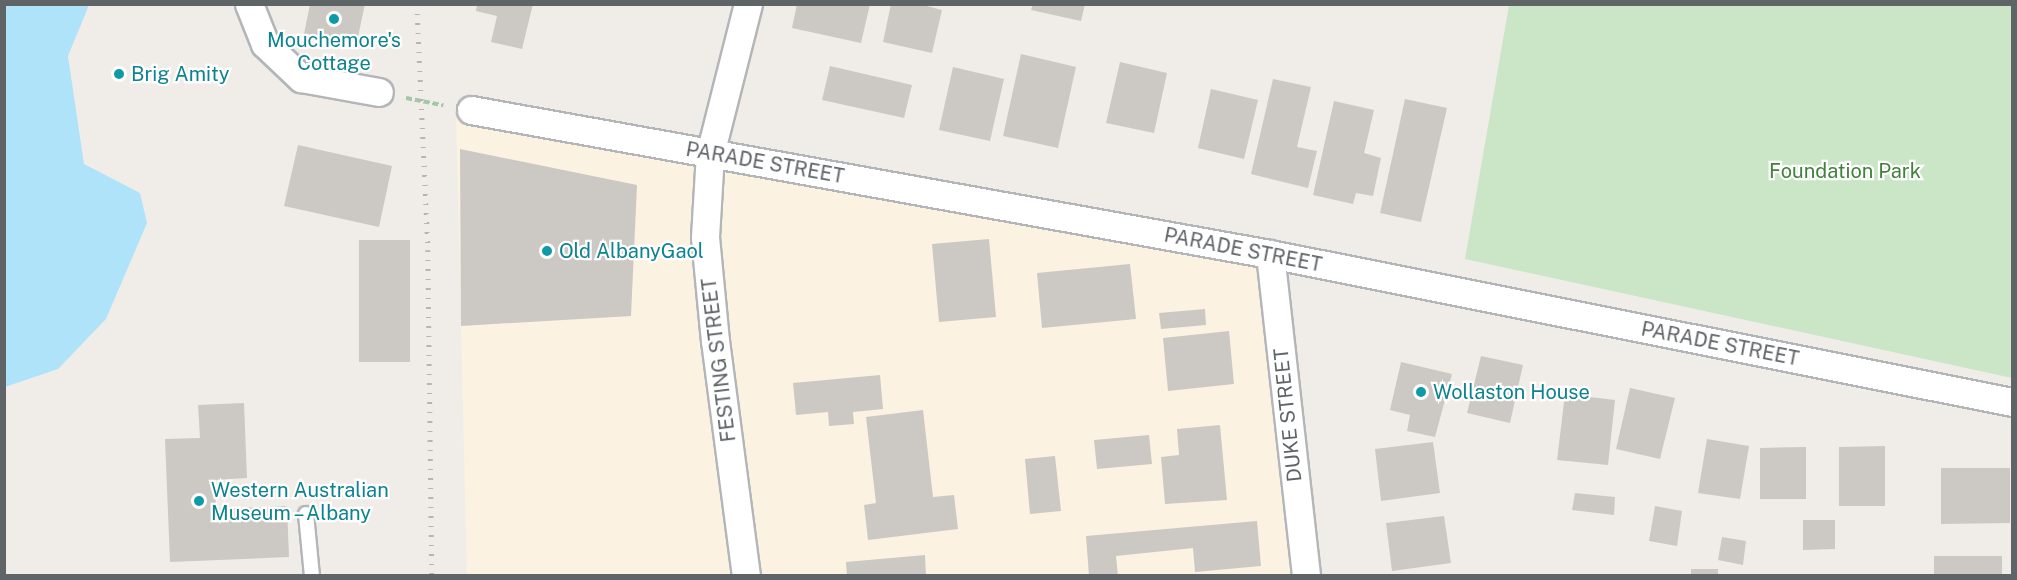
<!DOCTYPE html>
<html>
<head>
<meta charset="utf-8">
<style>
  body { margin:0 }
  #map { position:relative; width:2017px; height:580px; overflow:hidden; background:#f0ede8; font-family:"Public Sans",sans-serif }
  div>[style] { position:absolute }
  .commercial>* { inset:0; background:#fcf2e1 }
  .green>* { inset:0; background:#cbe5c7 }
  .water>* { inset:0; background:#afe3f9 }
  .building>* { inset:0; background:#ccc8c4 }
  .path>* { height:4px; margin-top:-2px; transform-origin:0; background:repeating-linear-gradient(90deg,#a2c8a7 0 6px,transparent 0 9px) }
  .roads { filter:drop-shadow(2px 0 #b3b6b9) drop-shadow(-2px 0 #b3b6b9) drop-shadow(0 2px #b3b6b9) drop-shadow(0 -2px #b3b6b9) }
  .lane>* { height:14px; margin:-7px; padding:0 7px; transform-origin:7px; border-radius:7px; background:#fff }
  .street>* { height:27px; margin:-13.5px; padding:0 13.5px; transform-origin:13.5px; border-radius:13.5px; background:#fff }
  .rail>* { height:4.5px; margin-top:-2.25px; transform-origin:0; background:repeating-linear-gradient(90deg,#b4b5b5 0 1.5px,transparent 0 9.5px) }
  .dots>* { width:16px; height:16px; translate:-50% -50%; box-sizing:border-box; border:3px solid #fff; border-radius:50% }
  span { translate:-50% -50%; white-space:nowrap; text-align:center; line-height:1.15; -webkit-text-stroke:4.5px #fff; paint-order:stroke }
  .culture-label { font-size:20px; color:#0d838f }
  .left { translate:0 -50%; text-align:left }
  .street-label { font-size:20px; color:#5f6467 }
  .park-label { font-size:20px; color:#42813c }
  .frame { position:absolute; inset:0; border:6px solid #5f6467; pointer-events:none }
</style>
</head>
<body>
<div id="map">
  <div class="commercial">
    <div style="clip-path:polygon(456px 108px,1270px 254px,1306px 575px,467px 575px)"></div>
  </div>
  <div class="green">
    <div style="clip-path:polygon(1509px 5px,2012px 5px,2012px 378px,1465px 259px)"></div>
  </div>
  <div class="water">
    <div style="clip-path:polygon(4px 5px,89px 5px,68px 56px,84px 164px,140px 193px,147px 223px,106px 319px,58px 369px,5px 387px)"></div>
  </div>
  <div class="building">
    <div style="clip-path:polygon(310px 4px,365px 4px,356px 46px,304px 34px)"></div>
    <div style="clip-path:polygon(477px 4px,533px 4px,522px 49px,491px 42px,497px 16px,476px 11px)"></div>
    <div style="clip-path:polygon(797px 4px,870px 4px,861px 43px,792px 28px)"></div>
    <div style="clip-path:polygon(891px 4px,919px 4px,942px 10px,932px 53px,883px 42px)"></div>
    <div style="clip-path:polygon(1033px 4px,1085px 4px,1081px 21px,1031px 10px)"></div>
    <div style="clip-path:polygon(1021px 54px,1076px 67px,1058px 148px,1003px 136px)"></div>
    <div style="clip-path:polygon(1120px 62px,1167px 73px,1154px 133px,1106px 123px)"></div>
    <div style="clip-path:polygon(830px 66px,912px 85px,904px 118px,822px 100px)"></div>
    <div style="clip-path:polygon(953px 67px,1004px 79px,990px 141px,939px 130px)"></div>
    <div style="clip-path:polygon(1273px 79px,1311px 87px,1297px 147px,1317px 151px,1308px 188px,1251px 174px)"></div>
    <div style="clip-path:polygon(1211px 89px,1258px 100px,1244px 159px,1198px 148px)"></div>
    <div style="clip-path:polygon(1405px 99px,1447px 108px,1421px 222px,1380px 213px)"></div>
    <div style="clip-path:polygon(1334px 101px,1374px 110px,1364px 153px,1381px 158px,1373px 196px,1356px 193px,1353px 204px,1313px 195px)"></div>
    <div style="clip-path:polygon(298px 145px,392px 166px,379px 227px,284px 206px)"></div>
    <div style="clip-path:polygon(460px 149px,637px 185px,631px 316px,461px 326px)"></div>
    <div style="clip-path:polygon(989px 239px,996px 317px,939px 322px,932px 244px)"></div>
    <div style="clip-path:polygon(359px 240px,410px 240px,410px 362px,359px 362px)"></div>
    <div style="clip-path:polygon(1130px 264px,1136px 319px,1042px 328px,1037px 273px)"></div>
    <div style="clip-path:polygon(1205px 309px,1206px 325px,1161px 329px,1159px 313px)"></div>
    <div style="clip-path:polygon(1229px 331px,1234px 384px,1168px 391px,1163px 338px)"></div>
    <div style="clip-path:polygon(1481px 356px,1523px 365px,1510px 423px,1467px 413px)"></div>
    <div style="clip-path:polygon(1401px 362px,1452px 374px,1435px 437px,1407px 431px,1410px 415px,1390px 410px)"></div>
    <div style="clip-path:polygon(880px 375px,883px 409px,853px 412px,854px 424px,829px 426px,828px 412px,796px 415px,793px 383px)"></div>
    <div style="clip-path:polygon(1630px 388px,1675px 398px,1660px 459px,1616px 449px)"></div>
    <div style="clip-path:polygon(1565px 394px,1615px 400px,1608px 465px,1557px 460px)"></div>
    <div style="clip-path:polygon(244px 403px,247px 478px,215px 480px,216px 509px,287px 506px,289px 557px,170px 562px,165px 439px,200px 438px,198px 405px)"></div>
    <div style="clip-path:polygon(923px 410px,933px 497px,954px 495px,958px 529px,868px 540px,864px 505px,876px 503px,866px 417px)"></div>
    <div style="clip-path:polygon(1220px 425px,1227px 500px,1165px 504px,1161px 457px,1179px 455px,1177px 429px)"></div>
    <div style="clip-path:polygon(1149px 435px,1152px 464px,1097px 469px,1094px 440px)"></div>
    <div style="clip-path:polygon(1707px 439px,1749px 446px,1740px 499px,1698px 493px)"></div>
    <div style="clip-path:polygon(1433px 442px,1440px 493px,1381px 501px,1375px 449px)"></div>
    <div style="clip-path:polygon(1885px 446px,1885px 506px,1839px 506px,1839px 447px)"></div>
    <div style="clip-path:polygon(1806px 447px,1806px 499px,1760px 499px,1760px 448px)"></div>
    <div style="clip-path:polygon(1055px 456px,1061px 511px,1030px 514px,1025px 459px)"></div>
    <div style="clip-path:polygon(1941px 468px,2010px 468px,2010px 523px,1941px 524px)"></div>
    <div style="clip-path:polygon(1575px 493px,1615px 497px,1614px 515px,1572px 510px)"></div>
    <div style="clip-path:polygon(1655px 506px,1682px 511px,1677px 546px,1649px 541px)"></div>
    <div style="clip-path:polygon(1444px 516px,1451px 563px,1392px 571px,1386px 523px)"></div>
    <div style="clip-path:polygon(1803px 520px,1835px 520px,1835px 549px,1803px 550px)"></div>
    <div style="clip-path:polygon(1257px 521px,1261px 566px,1195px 572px,1193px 548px,1116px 556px,1118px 576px,1089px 576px,1086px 536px)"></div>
    <div style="clip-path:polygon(1722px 537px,1746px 541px,1743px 565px,1718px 560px)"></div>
    <div style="clip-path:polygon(925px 555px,926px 576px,847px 576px,846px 562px)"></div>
    <div style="clip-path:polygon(1934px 556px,2002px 556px,2002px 576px,1934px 576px)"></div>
    <div style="clip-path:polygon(1691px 569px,1718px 569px,1718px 576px,1691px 576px)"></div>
  </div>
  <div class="path">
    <div style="left:406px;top:98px;width:38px;rotate:11deg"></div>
  </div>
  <div class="roads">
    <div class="lane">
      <div style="left:306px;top:514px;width:62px;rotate:84.5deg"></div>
    </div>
    <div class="street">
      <div style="left:249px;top:4px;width:43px;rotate:68.2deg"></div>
      <div style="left:265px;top:44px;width:50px;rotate:43.4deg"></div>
      <div style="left:301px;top:78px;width:79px;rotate:10.2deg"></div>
      <div style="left:471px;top:110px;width:812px;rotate:10.22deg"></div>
      <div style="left:1270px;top:254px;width:757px;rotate:11.28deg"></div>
      <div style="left:1270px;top:254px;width:324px;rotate:83.6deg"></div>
      <div style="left:746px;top:576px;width:237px;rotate:-97.5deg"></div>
      <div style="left:715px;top:341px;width:104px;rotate:-95.5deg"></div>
      <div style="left:705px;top:237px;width:83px;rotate:-86.6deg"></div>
      <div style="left:710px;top:154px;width:155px;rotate:-75.8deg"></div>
    </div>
  </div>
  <div class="rail">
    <div style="left:417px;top:4px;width:246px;rotate:87.4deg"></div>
    <div style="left:428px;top:250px;width:326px;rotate:89.3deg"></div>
  </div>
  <div class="dots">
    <div style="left:334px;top:19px;background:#0f9aa8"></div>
    <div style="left:119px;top:74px;background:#0f9aa8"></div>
    <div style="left:547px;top:251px;background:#0f9aa8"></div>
    <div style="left:1421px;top:392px;background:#0f9aa8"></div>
    <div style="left:199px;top:501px;background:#0f9aa8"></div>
  </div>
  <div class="culture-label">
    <span style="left:334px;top:52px">Mouchemore's<br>Cottage</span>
    <span class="left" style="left:131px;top:74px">Brig Amity</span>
    <span class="left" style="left:559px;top:251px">Old AlbanyGaol</span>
    <span class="left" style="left:1433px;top:392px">Wollaston House</span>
    <span class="left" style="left:211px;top:502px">Western Australian<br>Museum – Albany</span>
  </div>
  <div class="street-label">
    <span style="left:765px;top:163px;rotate:10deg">PARADE STREET</span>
    <span style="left:1243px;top:250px;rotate:11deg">PARADE STREET</span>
    <span style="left:1720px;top:344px;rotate:11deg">PARADE STREET</span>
    <span style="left:719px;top:360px;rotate:-97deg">FESTING STREET</span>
    <span style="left:1288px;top:415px;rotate:-96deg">DUKE STREET</span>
  </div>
  <div class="park-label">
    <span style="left:1845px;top:171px">Foundation Park</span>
  </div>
  <div class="frame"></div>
</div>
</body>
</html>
